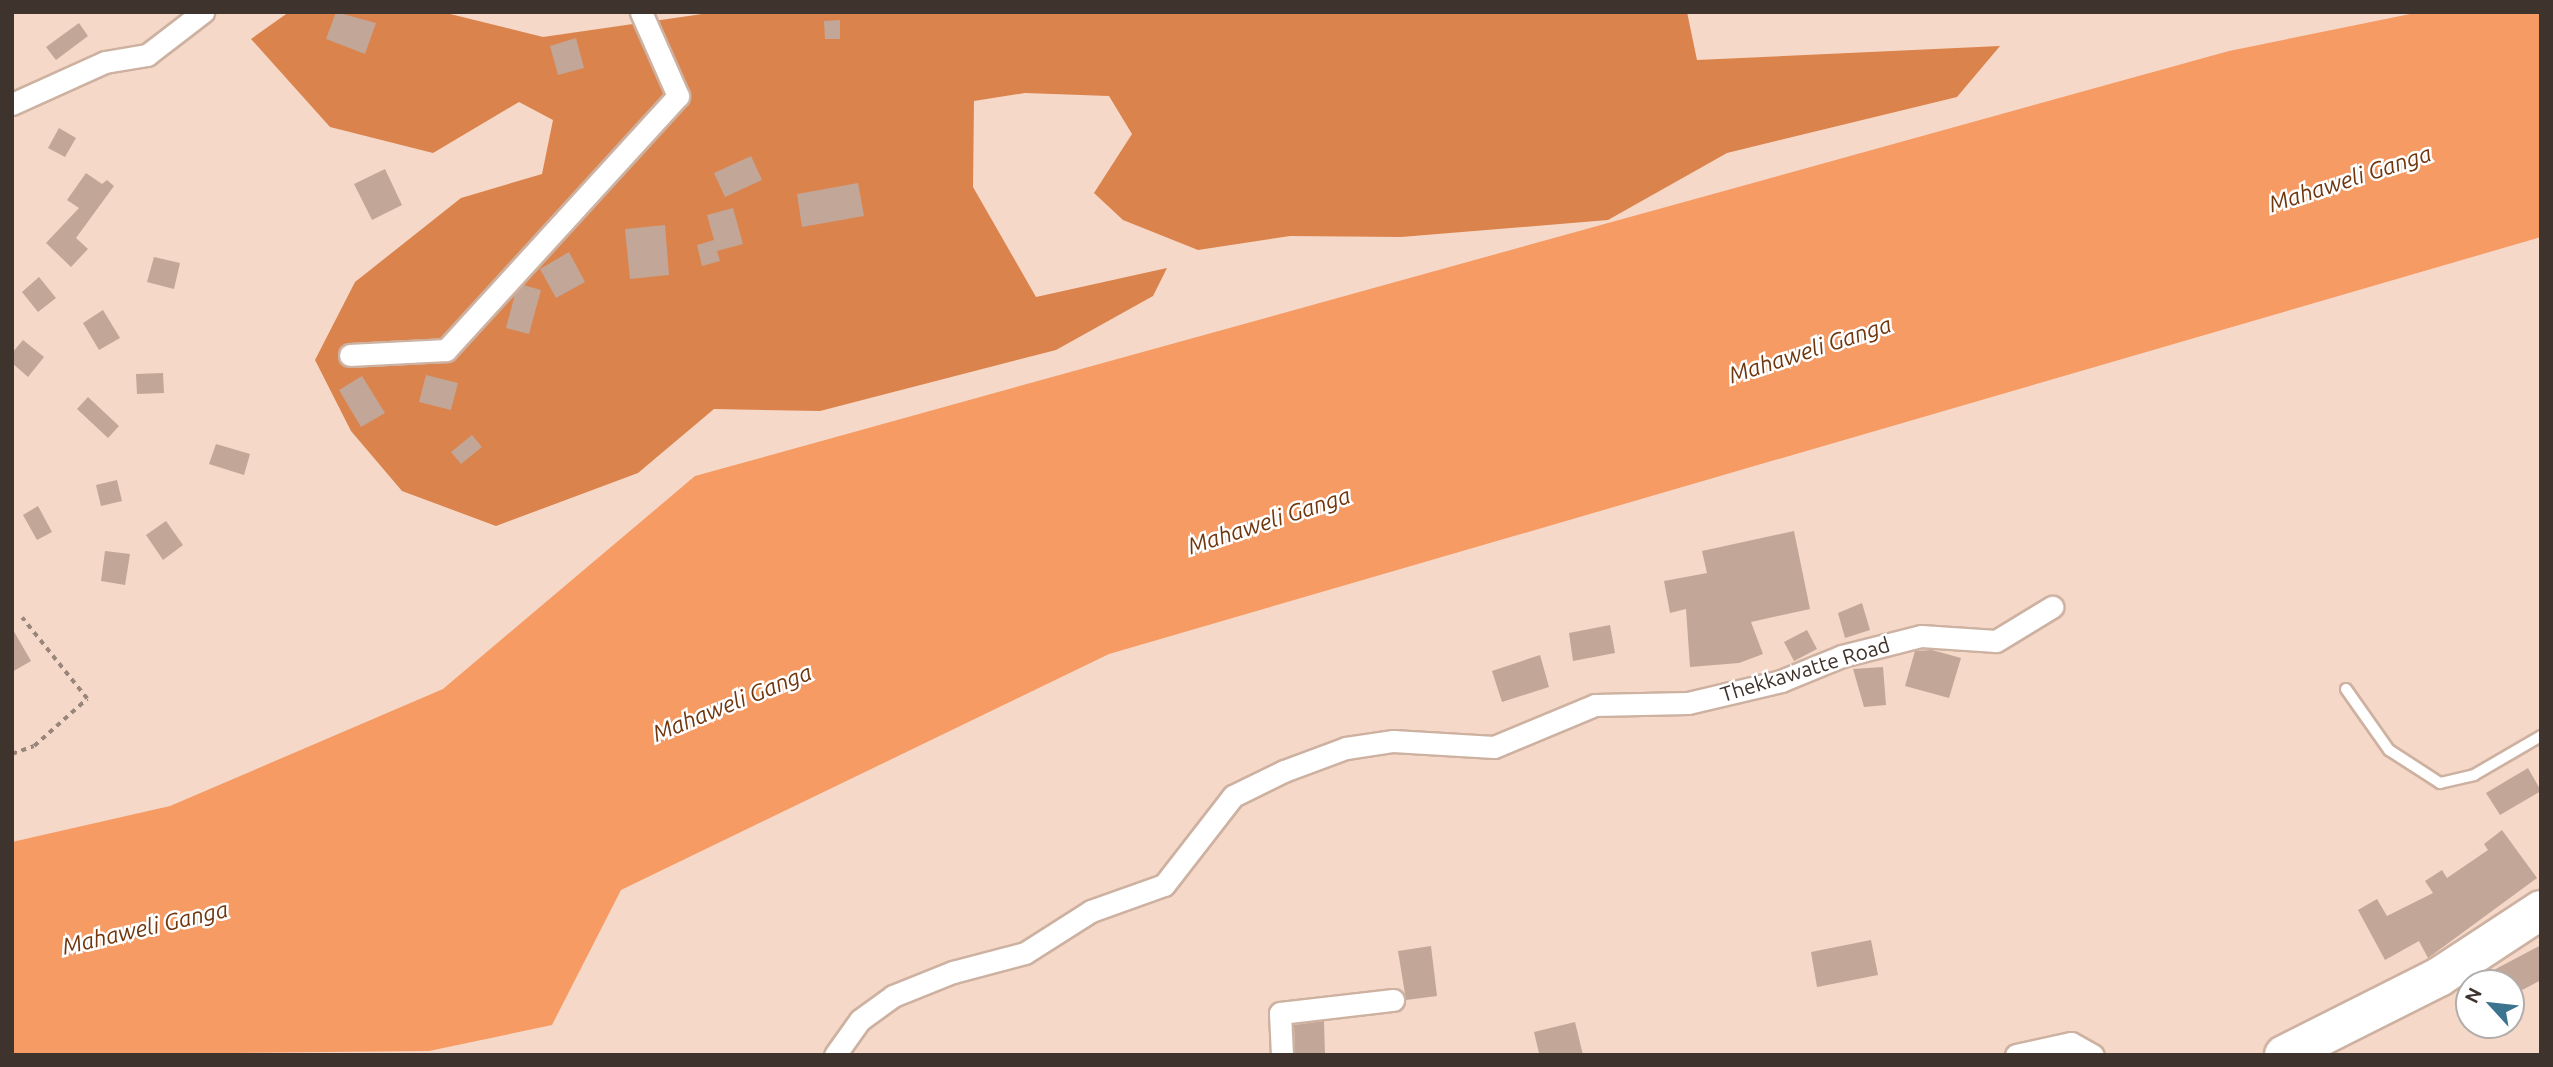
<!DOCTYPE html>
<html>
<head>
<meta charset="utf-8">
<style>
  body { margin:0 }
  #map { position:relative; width:2553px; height:1067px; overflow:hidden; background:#f5d8c8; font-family:Ubuntu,sans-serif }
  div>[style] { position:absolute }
  .forest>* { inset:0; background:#db834c }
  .water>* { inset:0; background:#f69b64 }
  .building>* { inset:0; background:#c2a697 }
  .path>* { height:3.5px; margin-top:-1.75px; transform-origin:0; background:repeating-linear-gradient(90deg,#9a857a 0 5px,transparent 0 10px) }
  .roads { filter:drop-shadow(2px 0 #cdb1a1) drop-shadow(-2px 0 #cdb1a1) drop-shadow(0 2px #cdb1a1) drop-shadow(0 -2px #cdb1a1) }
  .lane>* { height:10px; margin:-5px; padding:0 5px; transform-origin:5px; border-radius:5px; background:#fff }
  .street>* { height:21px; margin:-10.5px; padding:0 10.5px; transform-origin:10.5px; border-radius:10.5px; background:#fff }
  .highway>* { height:38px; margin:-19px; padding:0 19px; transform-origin:19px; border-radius:19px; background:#fff }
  span { translate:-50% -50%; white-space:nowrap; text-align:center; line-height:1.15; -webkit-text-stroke:5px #fff; paint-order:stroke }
  .street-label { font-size:21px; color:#3f332d }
  .water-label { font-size:23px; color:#70370e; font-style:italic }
  .frame { position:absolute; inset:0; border:14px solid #3f332d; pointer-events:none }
  .north { position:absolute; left:2455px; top:969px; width:70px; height:70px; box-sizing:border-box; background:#fff; border:2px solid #b2adab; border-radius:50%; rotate:297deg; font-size:19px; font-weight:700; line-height:28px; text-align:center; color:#3f332d }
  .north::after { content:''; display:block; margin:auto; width:24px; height:32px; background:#3c738e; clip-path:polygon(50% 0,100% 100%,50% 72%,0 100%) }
</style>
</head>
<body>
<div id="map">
  <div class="forest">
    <div style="clip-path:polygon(289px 12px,442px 12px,543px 37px,716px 12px,1687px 12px,1697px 60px,2000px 46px,1957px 97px,1727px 153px,1608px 220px,1401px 237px,1290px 236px,1198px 250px,1123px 220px,1094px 193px,1132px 134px,1109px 96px,1025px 93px,974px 101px,973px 187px,1036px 297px,1167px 268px,1153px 296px,1056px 350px,820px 411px,714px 409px,638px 473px,496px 526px,402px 491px,351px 431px,315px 360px,355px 282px,461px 198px,542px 174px,553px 120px,519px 102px,433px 153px,330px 127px,251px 39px)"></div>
  </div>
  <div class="water">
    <div style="clip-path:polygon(2420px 12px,2541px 12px,2541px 237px,1109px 654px,621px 890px,552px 1025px,429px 1051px,12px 1055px,12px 842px,170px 806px,443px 689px,695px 476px,2229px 51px)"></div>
  </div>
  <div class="building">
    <div style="clip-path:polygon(336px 12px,376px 23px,365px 54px,326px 39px)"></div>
    <div style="clip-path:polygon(840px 20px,840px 39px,825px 39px,824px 21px)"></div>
    <div style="clip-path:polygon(79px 23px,88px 36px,56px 60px,46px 47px)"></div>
    <div style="clip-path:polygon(576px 38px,584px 68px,558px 75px,550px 46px)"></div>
    <div style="clip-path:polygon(59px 128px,76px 138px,65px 157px,48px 148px)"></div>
    <div style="clip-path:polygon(751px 156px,762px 180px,725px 197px,714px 173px)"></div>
    <div style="clip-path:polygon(385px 169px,402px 205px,372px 220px,354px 184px)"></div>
    <div style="clip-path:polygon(86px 173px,102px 184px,107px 180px,114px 186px,76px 238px,88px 249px,71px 267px,46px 243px,79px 208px,67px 200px)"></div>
    <div style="clip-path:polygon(858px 183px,864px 216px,802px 227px,797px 194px)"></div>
    <div style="clip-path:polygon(733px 208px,743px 244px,717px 251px,720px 261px,702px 266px,697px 245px,714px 240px,707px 215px)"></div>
    <div style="clip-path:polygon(665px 225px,669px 275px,630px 279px,625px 229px)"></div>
    <div style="clip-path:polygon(569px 252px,585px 282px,556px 298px,540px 269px)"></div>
    <div style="clip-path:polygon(154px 257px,180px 263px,174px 289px,147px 282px)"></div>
    <div style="clip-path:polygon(39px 277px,56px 298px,38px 312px,22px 292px)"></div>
    <div style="clip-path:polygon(523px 285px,541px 290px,529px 334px,506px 328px,515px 294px)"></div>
    <div style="clip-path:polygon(103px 310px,120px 338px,99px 350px,83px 323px)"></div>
    <div style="clip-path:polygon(23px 340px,44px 357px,28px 377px,12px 363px,12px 353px)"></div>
    <div style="clip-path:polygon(163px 373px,164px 393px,137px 394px,136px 374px)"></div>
    <div style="clip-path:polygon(426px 375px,458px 383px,451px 410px,419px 402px)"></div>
    <div style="clip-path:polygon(362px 376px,385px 413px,361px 427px,339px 390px)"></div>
    <div style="clip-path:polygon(88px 397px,119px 426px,108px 438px,77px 409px)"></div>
    <div style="clip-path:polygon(472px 435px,482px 447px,461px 464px,451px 452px)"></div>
    <div style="clip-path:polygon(216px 444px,250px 454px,244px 475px,209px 464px)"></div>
    <div style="clip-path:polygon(117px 480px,122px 501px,101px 506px,96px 485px)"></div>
    <div style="clip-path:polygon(38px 506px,52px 532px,37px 540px,23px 515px)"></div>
    <div style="clip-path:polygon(166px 521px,183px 545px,163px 560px,146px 535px)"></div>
    <div style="clip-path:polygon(1794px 531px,1810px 609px,1751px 622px,1763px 654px,1739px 663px,1690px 667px,1686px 609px,1670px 613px,1664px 581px,1707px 573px,1702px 551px)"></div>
    <div style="clip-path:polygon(105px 551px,130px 554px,125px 585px,101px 581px)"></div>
    <div style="clip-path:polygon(1862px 603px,1870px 630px,1845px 638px,1838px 613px)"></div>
    <div style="clip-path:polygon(1610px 625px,1615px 653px,1573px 661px,1569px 633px)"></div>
    <div style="clip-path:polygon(12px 628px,31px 661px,12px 672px)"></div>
    <div style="clip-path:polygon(1807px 630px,1817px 649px,1794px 661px,1784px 642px)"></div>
    <div style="clip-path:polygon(1932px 650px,1961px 658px,1949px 698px,1905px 686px,1915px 651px)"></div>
    <div style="clip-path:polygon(1540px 655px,1549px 687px,1502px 702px,1492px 671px)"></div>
    <div style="clip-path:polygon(1883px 667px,1886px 705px,1864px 707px,1853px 669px)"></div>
    <div style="clip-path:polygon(2528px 768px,2541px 791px,2500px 815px,2486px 793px)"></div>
    <div style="clip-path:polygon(2502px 830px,2537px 878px,2428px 958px,2419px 941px,2385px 960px,2358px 910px,2377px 899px,2387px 916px,2433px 893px,2425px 881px,2442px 870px,2447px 878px,2488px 850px,2484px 844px)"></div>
    <div style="clip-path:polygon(1871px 940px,1878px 975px,1817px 987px,1811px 952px)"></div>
    <div style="clip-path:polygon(2541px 945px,2541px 980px,2511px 996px,2511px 983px,2498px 983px,2492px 971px)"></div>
    <div style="clip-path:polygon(1431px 946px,1437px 996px,1406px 1000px,1398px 951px)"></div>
    <div style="clip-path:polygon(1324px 1021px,1325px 1055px,1295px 1055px,1294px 1025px)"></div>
    <div style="clip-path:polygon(1575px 1022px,1583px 1055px,1539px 1053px,1534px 1032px)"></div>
  </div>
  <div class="path">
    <div style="left:12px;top:754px;width:23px;rotate:-20deg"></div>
    <div style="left:34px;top:746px;width:71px;rotate:-41.6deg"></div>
    <div style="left:87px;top:699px;width:104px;rotate:-128.7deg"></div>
  </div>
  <div class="roads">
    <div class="lane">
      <div style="left:2346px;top:689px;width:75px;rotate:54.8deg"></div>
      <div style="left:2389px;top:750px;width:61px;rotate:32.9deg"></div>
      <div style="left:2440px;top:783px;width:35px;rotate:-13deg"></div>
      <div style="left:2474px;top:775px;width:78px;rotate:-30.2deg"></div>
    </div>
    <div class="street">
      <div style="left:12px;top:104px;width:102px;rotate:-24.3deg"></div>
      <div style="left:105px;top:62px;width:43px;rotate:-9.5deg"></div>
      <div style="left:147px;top:55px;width:71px;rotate:-37.5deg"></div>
      <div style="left:350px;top:355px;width:96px;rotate:-3deg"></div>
      <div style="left:446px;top:350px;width:344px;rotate:-47.6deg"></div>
      <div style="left:678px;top:96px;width:92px;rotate:-113.8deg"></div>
      <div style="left:835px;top:1055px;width:43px;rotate:-54.5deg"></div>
      <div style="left:860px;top:1020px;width:41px;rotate:-36deg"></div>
      <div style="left:893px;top:996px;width:65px;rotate:-21.8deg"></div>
      <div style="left:953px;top:972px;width:74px;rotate:-14.8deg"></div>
      <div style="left:1025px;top:953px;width:78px;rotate:-32.5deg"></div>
      <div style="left:1091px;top:911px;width:77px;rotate:-19.6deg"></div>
      <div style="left:1164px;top:885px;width:113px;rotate:-52.2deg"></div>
      <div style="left:1233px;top:796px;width:57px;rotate:-26.1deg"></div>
      <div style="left:1284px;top:771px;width:66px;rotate:-20.4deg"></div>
      <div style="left:1346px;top:748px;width:48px;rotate:-8.5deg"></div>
      <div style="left:1393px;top:741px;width:101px;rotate:3.4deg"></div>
      <div style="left:1494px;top:747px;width:109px;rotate:-22.6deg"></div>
      <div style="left:1595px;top:705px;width:93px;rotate:-1.2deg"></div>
      <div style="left:1688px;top:703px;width:96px;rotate:-13.3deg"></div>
      <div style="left:1781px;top:681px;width:66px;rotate:-22.3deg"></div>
      <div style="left:1842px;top:656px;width:81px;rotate:-14.2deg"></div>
      <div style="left:1921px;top:636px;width:75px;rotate:3.8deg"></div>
      <div style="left:1996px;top:641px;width:66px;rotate:-31.3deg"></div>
      <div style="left:1282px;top:1055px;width:42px;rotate:-92.7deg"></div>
      <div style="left:1280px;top:1013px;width:114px;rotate:-6.6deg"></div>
      <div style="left:2016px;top:1055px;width:56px;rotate:-12.3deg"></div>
      <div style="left:2071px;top:1043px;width:25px;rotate:29deg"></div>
    </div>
    <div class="highway">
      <div style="left:2284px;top:1055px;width:174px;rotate:-26.7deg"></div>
      <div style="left:2439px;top:977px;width:122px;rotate:-33.3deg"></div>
    </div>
  </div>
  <div class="street-label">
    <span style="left:1805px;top:669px;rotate:-17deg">Thekkawatte Road</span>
  </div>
  <div class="water-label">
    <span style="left:2350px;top:179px;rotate:-18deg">Mahaweli Ganga</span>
    <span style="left:1810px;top:350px;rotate:-18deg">Mahaweli Ganga</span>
    <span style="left:1269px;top:521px;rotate:-18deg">Mahaweli Ganga</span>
    <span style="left:732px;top:703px;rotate:-22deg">Mahaweli Ganga</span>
    <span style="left:145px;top:928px;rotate:-13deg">Mahaweli Ganga</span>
  </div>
  <div class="frame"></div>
  <div class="north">N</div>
</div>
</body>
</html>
